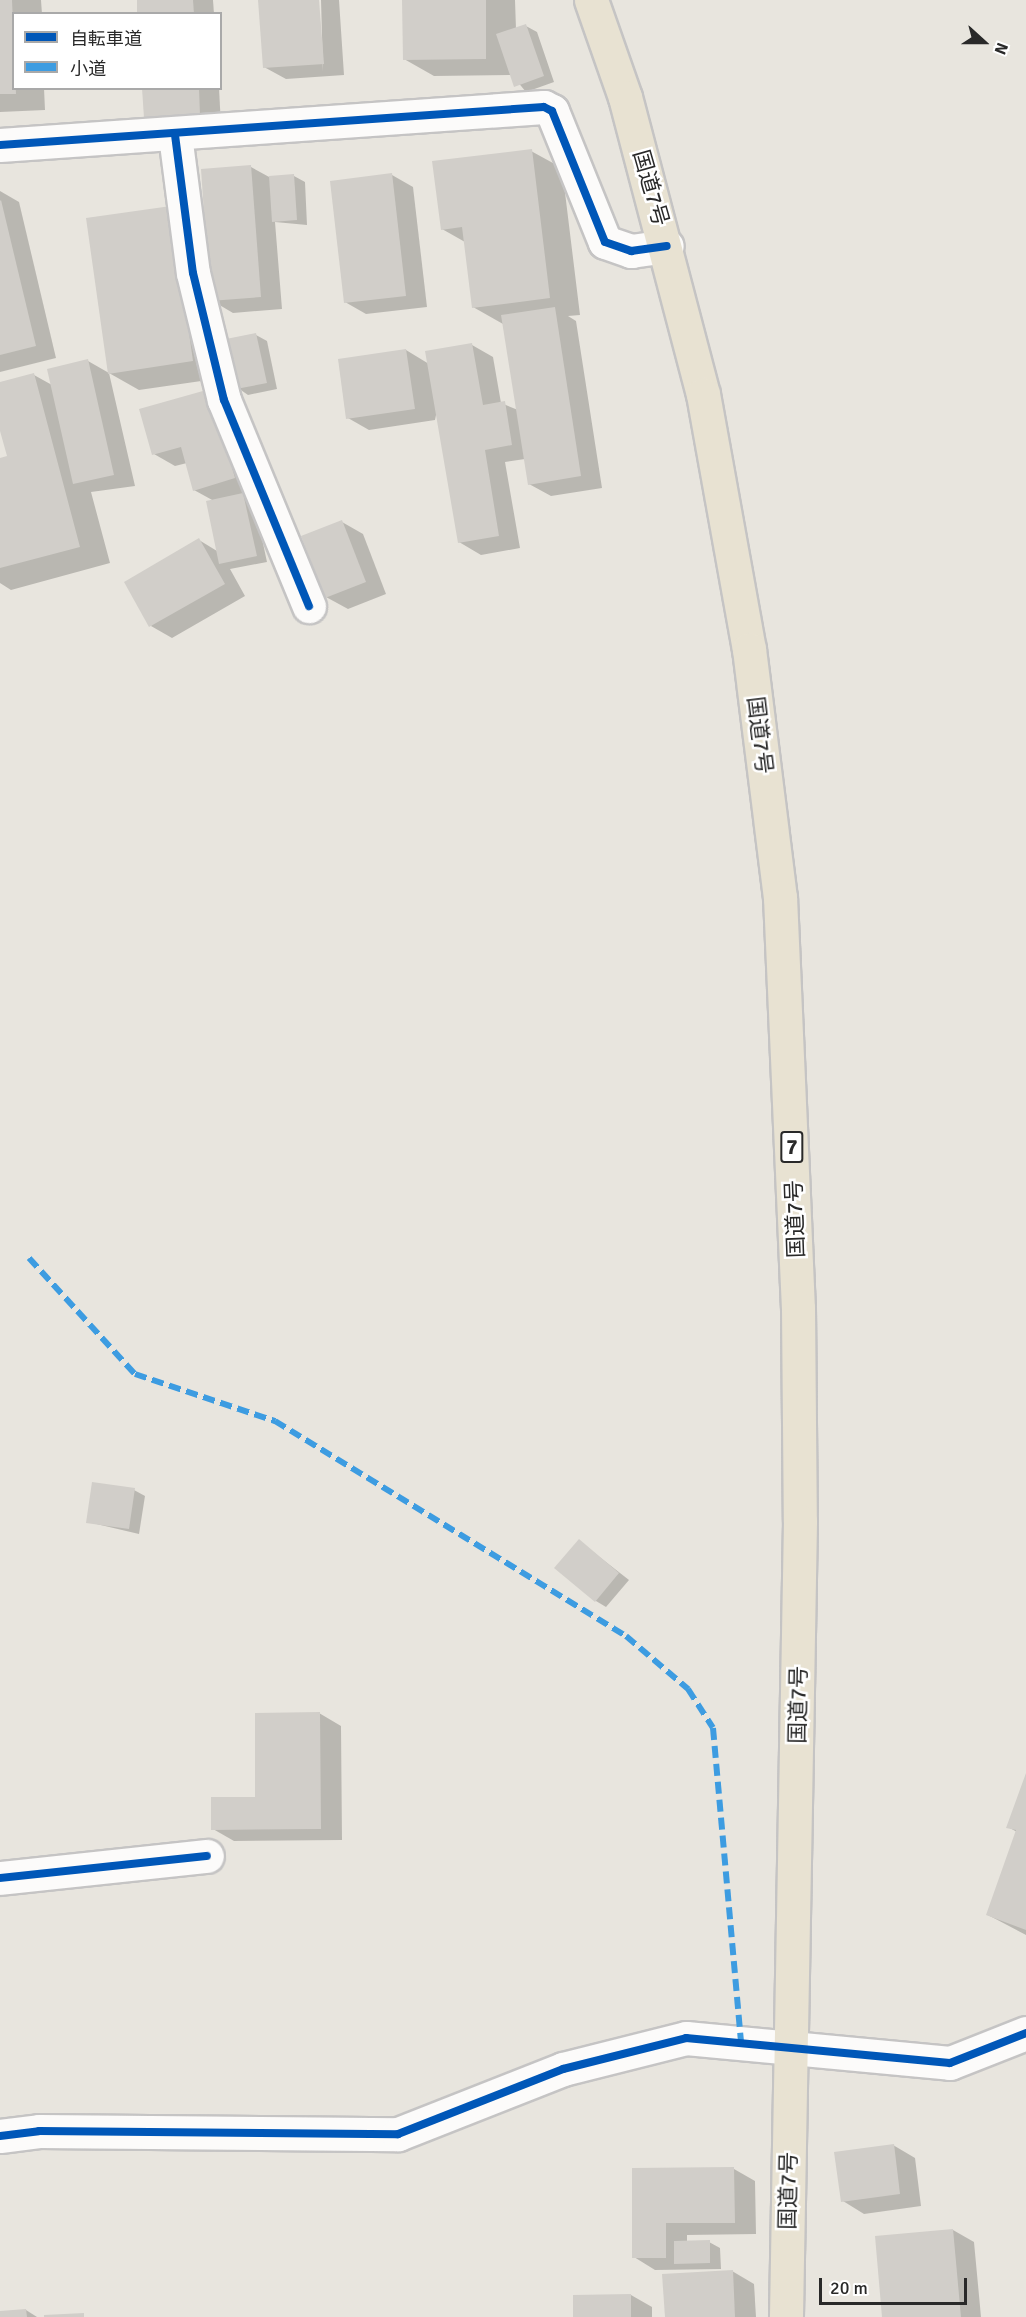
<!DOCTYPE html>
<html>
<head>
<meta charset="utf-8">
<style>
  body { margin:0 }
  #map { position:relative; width:1026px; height:2317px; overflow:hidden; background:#e8e5de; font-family:Signika,"Noto Sans JP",sans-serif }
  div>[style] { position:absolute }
  .shadow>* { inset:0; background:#0003 }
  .building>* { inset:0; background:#d1cec9 }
  .roads { filter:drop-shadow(2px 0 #c5c4c4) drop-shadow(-2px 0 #c5c4c4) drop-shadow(0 2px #c5c4c4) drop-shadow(0 -2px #c5c4c4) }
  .minor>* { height:33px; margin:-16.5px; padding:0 16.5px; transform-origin:16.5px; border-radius:16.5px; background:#fcfbfa }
  .trunk>* { height:33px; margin:-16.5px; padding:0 16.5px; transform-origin:16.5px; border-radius:16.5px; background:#e8e2d2 }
  .quiet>* { height:6px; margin-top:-3px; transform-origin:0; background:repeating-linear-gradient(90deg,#3d9ce1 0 12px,transparent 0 18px) }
  .cycleway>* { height:8px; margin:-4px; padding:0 4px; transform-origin:4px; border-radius:4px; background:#0057b8 }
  span { translate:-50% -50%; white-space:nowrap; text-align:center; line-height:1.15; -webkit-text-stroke:5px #fff; paint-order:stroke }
  .shield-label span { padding:2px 4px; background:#fff; border:2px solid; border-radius:4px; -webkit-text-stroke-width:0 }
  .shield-label { font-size:21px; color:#292929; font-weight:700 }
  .street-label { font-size:22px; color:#292929 }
  .legend { position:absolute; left:12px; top:12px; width:210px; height:78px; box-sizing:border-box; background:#fff; border:2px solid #a9a9a9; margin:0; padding:8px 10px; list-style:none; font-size:18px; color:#292929 }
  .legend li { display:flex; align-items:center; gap:12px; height:30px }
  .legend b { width:30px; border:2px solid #a9a9a9 }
  .north { position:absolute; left:954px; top:12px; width:60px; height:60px; -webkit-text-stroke:4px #fff; paint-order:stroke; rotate:111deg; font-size:16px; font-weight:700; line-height:24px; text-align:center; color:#292929 }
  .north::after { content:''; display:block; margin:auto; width:21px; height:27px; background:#292929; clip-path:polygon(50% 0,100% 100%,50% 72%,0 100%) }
  .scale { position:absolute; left:819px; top:2278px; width:148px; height:27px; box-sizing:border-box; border:3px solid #292929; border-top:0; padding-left:8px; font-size:18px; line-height:21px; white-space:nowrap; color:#292929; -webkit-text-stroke:4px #fff; paint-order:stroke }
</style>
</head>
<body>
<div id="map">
  <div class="shadow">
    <div style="clip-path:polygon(0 0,41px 0,42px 14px,14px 14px,14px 88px,44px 88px,45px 110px,0 112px)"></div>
    <div style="clip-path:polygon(138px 0,213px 0,214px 14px,139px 14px)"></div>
    <div style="clip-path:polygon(260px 0,318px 0,323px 71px,321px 0,339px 0,344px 75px,286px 79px,264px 67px)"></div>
    <div style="clip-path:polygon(404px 0,515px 0,516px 29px,526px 26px,537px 32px,554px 82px,526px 92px,512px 75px,434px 76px,404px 59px)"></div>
    <div style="clip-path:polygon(144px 88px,219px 88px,221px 126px,167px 130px,146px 117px)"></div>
    <div style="clip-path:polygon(531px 151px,562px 168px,580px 315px,568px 316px,576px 321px,602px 488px,551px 496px,529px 484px,525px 459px,505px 462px,520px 548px,481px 555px,459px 542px,437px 410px,435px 420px,369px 430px,348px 418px,406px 350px,429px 364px,472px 345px,493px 357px,501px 403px,518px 410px,503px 324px,473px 307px,465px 242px,442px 229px)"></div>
    <div style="clip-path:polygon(251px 167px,271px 178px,294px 176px,305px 182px,307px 225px,275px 222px,282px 309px,233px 313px,211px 300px,222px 378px,139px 390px,109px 373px,207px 274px)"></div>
    <div style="clip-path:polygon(392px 175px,413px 187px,427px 307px,366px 314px,345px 302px)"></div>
    <div style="clip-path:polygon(0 191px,19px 202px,56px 358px,0 372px)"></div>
    <div style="clip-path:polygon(256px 335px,267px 341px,277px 389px,248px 395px,238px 388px)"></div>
    <div style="clip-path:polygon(88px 361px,109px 373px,135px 486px,91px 492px,110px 563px,11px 590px,0 583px,0 460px,8px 457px,0 425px,0 384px,34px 375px,52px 385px)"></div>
    <div style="clip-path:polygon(210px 391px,255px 490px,242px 494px,254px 501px,267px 562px,230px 569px,245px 596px,172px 638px,151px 626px,199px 540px,217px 551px,214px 501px,194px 490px,187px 463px,175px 466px,154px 454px)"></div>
    <div style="clip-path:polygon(342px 522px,363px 534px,386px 594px,348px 609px,326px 597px)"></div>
    <div style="clip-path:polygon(134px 1490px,145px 1496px,139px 1534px,88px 1522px)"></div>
    <div style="clip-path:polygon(579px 1541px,629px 1580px,606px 1607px,596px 1601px)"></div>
    <div style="clip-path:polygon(319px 1713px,341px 1726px,342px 1840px,234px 1841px,213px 1829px,257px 1798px)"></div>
    <div style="clip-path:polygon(1026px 1777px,1026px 1935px,988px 1915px,1017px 1832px,1008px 1827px)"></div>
    <div style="clip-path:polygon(893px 2145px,915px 2158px,921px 2206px,864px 2214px,843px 2201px)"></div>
    <div style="clip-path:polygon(633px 2169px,734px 2169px,755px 2181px,756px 2234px,687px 2235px,687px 2242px,709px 2242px,720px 2248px,721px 2269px,655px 2270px,634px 2257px)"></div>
    <div style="clip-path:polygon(953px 2230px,974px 2242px,981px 2317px,883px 2317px)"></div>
    <div style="clip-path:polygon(732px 2271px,754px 2284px,756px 2317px,666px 2317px)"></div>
    <div style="clip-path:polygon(631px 2295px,652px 2307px,652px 2317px,574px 2317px)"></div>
    <div style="clip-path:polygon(26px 2310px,37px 2317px,0 2317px,0 2313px)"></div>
  </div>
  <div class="building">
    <div style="clip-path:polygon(0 0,12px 0,16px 94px,0 94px)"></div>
    <div style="clip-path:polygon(137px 0,193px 0,194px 14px,137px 14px)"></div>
    <div style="clip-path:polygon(258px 0,319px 0,324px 64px,263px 68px)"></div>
    <div style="clip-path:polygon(402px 0,486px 0,486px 59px,403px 60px)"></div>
    <div style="clip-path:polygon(526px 24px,544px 76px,514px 87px,496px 34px)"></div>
    <div style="clip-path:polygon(142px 88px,199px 88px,200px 115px,144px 118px)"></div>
    <div style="clip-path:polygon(532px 149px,550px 298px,472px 308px,462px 227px,441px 230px,432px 161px)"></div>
    <div style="clip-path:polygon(251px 165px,261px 297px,210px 301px,201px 169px)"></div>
    <div style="clip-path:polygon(392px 173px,406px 296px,344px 303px,330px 181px)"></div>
    <div style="clip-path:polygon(294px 174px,297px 220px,272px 222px,269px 176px)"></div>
    <div style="clip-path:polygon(1px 200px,36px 346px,0 355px,0 201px)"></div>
    <div style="clip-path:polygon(171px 206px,193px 361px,108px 374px,86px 218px)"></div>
    <div style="clip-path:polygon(555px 307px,581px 476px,528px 485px,501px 315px)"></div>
    <div style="clip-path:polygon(256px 333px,267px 383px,236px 389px,226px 339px)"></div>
    <div style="clip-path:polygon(472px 343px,483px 405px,505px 401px,512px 445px,485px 450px,499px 536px,458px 543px,425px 351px)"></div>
    <div style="clip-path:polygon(406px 349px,415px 409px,346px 419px,338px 359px)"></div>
    <div style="clip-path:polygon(88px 359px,114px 475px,73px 484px,47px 369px)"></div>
    <div style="clip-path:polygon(34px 373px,80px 547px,0 568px,0 458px,7px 456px,0 431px,0 382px)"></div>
    <div style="clip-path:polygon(210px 389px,235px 478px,193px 491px,181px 447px,152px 455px,139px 409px)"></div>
    <div style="clip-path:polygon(243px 493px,257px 556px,219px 564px,206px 501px)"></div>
    <div style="clip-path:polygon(342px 520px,366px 582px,325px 598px,301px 536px)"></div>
    <div style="clip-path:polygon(199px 538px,225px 584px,149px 627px,124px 582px)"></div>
    <div style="clip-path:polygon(92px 1482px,135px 1488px,129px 1529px,86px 1523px)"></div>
    <div style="clip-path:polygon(579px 1539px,619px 1573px,595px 1602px,554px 1568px)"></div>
    <div style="clip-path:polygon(320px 1712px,321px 1829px,211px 1830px,211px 1797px,255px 1797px,255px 1713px)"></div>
    <div style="clip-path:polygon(1026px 1773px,1026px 1930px,986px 1915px,1016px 1830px,1006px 1828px)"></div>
    <div style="clip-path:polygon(894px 2144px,900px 2194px,841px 2202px,834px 2152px)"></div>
    <div style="clip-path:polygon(734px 2167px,735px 2223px,666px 2223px,666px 2258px,632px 2258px,632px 2168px)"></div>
    <div style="clip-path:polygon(953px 2229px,961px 2317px,882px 2317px,875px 2236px)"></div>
    <div style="clip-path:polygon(710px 2240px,710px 2263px,674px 2264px,674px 2241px)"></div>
    <div style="clip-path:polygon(733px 2270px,735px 2317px,665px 2317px,662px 2274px)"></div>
    <div style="clip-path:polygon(631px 2294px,631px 2317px,573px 2317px,573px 2295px)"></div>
    <div style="clip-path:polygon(26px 2309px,27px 2317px,0 2317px,0 2311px)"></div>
    <div style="clip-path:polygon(84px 2313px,84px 2317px,44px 2317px,44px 2315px)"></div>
  </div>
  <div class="roads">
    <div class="minor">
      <div style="left:175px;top:135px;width:139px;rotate:82.6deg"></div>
      <div style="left:193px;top:273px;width:131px;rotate:76.3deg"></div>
      <div style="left:224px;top:400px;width:223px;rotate:67.6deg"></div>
      <div style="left:0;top:145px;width:545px;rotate:-4deg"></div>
      <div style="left:544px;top:107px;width:9px;rotate:27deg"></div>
      <div style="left:552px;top:111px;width:141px;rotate:68deg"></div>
      <div style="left:605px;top:242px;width:28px;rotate:19deg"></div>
      <div style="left:631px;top:251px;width:36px;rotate:-8deg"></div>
      <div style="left:0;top:1878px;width:208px;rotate:-6.1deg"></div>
      <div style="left:0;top:2136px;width:39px;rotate:-7deg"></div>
      <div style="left:39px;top:2131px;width:359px;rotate:0.5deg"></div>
      <div style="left:398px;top:2134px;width:177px;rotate:-21.5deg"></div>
      <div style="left:563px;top:2069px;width:127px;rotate:-14.1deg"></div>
      <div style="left:686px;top:2038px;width:265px;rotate:5.4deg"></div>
      <div style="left:950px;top:2063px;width:82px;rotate:-21.5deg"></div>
    </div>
    <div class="trunk">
      <div style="left:591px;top:0;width:103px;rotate:70.7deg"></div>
      <div style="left:625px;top:97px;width:307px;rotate:75.3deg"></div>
      <div style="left:703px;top:394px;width:259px;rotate:79.8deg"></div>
      <div style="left:749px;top:649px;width:250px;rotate:82.9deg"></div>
      <div style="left:780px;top:897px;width:411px;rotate:87.5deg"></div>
      <div style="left:798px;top:1308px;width:213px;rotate:89.5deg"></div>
      <div style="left:800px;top:1521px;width:796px;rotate:91.01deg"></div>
    </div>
  </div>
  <div class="quiet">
    <div style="left:29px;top:1258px;width:157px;rotate:47.6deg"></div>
    <div style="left:135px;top:1374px;width:148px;rotate:18.6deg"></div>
    <div style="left:275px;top:1421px;width:412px;rotate:31.5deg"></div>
    <div style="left:626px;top:1636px;width:82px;rotate:40.5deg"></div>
    <div style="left:688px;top:1689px;width:46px;rotate:57.3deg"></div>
    <div style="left:713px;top:1728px;width:314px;rotate:84.9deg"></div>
  </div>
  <div class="cycleway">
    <div style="left:175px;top:135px;width:139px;rotate:82.6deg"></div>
    <div style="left:193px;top:273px;width:131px;rotate:76.3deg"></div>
    <div style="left:224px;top:400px;width:223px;rotate:67.6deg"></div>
    <div style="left:0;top:145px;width:545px;rotate:-4deg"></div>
    <div style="left:544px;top:107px;width:9px;rotate:27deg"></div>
    <div style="left:552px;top:111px;width:141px;rotate:68deg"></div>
    <div style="left:605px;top:242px;width:28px;rotate:19deg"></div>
    <div style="left:631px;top:251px;width:36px;rotate:-8deg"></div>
    <div style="left:0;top:1878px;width:208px;rotate:-6.1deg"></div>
    <div style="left:0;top:2136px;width:39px;rotate:-7deg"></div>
    <div style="left:39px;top:2131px;width:359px;rotate:0.5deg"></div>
    <div style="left:398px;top:2134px;width:177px;rotate:-21.5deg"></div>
    <div style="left:563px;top:2069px;width:127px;rotate:-14.1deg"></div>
    <div style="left:686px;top:2038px;width:265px;rotate:5.4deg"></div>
    <div style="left:950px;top:2063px;width:82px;rotate:-21.5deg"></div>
  </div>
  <div class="shield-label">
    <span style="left:792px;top:1147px">7</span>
  </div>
  <div class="street-label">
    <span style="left:651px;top:188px;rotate:74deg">国道7号</span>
    <span style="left:760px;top:735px;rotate:83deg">国道7号</span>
    <span style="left:795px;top:1219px;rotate:-92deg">国道7号</span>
    <span style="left:798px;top:1705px;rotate:-89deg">国道7号</span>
    <span style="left:788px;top:2191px;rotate:-89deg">国道7号</span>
  </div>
  <ul class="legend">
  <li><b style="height:8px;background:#0057b8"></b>自転車道</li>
  <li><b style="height:8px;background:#3d9ce1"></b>小道</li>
  </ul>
  <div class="north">N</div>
  <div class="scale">20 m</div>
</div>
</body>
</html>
